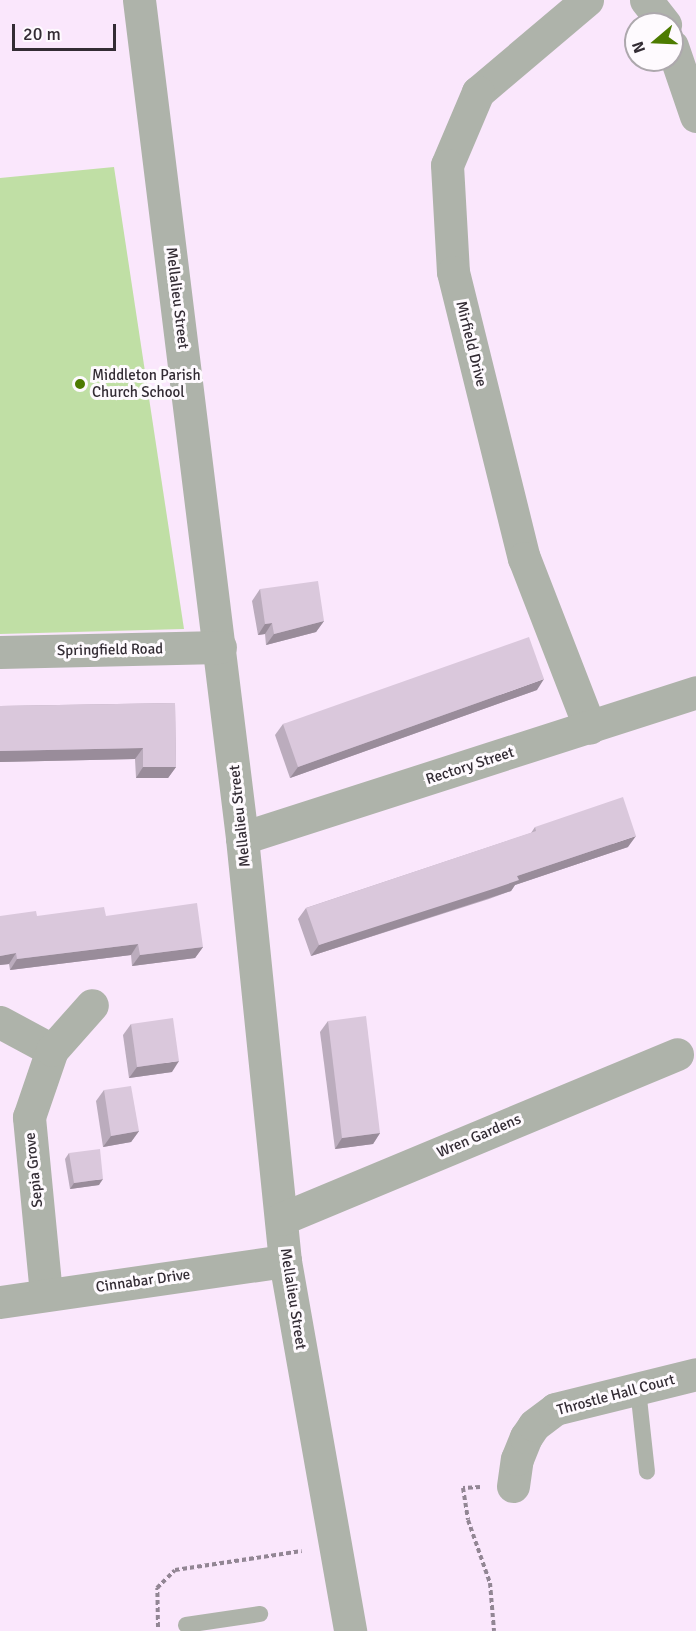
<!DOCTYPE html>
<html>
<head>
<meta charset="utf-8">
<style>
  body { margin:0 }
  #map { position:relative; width:696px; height:1631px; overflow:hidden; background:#fae7fc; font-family:Signika,sans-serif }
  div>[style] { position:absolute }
  .green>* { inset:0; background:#c0dfa5 }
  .path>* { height:4px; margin-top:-2px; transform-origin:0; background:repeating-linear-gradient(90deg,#928694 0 4.5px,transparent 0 7.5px) }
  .lane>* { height:16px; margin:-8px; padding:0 8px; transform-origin:8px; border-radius:8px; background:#aeb3aa }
  .street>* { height:33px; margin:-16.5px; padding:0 16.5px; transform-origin:16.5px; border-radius:16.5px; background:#aeb3aa }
  .wall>* { inset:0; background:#bbacbd }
  .shaded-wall>* { inset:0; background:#998c9a }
  .building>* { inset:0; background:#dac8dc }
  .dots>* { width:16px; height:16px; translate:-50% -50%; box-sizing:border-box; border:3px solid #fefafe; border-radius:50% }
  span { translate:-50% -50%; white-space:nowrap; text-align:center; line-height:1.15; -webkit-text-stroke:6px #fefafe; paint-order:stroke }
  .street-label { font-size:15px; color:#332c34 }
  .poi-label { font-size:15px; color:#332c34 }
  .left { translate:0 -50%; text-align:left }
  .north { position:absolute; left:624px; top:12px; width:60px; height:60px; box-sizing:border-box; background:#fefafe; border:2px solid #ada8ad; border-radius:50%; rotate:251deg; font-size:16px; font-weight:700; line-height:24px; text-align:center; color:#332c34 }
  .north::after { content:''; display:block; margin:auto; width:21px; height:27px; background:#4d7b01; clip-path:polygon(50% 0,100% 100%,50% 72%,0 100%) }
  .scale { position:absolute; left:12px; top:24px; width:104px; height:27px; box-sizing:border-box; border:3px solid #332c34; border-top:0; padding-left:8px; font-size:18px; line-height:21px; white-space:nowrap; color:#332c34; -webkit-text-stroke:4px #fefafe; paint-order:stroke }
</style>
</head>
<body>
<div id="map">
  <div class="green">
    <div style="clip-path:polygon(114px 167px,184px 629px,0 634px,0 178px)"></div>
  </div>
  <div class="path">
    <div style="left:480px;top:1487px;width:17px;rotate:177deg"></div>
    <div style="left:463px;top:1488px;width:32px;rotate:81deg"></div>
    <div style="left:468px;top:1520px;width:67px;rotate:70.8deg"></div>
    <div style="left:490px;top:1583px;width:48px;rotate:85.2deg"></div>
    <div style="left:158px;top:1627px;width:39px;rotate:-91deg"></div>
    <div style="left:157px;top:1588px;width:25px;rotate:-45deg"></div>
    <div style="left:175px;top:1570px;width:128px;rotate:-8.5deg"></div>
  </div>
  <div class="lane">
    <div style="left:638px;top:1389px;width:83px;rotate:83.8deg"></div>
    <div style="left:186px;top:1625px;width:75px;rotate:-8.5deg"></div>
  </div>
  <div class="street">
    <div style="left:139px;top:0;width:844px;rotate:82.99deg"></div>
    <div style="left:242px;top:838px;width:425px;rotate:84.2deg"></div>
    <div style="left:285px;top:1261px;width:376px;rotate:80deg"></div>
    <div style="left:587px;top:0;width:143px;rotate:139.8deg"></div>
    <div style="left:478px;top:92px;width:79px;rotate:113deg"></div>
    <div style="left:447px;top:165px;width:107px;rotate:86.8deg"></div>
    <div style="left:453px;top:272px;width:295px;rotate:76.1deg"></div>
    <div style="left:524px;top:558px;width:182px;rotate:68.8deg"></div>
    <div style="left:646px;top:0;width:31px;rotate:52deg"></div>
    <div style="left:672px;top:46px;width:74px;rotate:71.1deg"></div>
    <div style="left:0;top:652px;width:220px;rotate:-1.3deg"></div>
    <div style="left:242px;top:838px;width:477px;rotate:-17.8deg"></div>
    <div style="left:0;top:1022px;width:59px;rotate:28.3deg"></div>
    <div style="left:281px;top:1219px;width:429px;rotate:-22.6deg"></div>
    <div style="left:46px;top:1294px;width:178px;rotate:-95.5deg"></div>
    <div style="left:29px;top:1117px;width:71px;rotate:-71.1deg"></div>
    <div style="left:52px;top:1050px;width:60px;rotate:-48.4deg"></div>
    <div style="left:0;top:1302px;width:288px;rotate:-8.2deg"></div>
    <div style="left:513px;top:1486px;width:27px;rotate:-82deg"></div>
    <div style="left:517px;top:1459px;width:24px;rotate:-68deg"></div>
    <div style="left:526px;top:1437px;width:14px;rotate:-56deg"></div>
    <div style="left:534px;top:1425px;width:26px;rotate:-37deg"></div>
    <div style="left:555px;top:1409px;width:145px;rotate:-13.9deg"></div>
  </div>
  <div class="wall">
    <div style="clip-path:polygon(260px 589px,324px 621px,316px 632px,266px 645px,265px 634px,258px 635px,252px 601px)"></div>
    <div style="clip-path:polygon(537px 690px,290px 778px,275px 735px,283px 724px)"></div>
    <div style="clip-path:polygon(175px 703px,176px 767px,168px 778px,136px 778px,135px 759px,0 762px,0 706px)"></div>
    <div style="clip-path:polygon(535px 827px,628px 847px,515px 885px,511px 891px,489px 899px,311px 956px,298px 919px,306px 908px,531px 833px)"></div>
    <div style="clip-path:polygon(0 916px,106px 916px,203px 947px,195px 958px,132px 966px,131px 955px,10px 970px,9px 964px,0 965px)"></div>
    <div style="clip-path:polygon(328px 1021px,380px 1133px,373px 1144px,335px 1149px,320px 1032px)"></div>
    <div style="clip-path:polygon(131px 1024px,172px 1072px,129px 1078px,123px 1035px)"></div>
    <div style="clip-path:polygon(104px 1090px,139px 1131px,131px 1142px,103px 1147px,96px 1101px)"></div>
    <div style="clip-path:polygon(69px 1153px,99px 1185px,70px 1189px,65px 1159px)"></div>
  </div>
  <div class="shaded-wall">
    <div style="clip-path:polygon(324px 621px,316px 632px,266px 645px,274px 634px)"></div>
    <div style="clip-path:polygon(272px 623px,265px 634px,258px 635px,265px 624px)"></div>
    <div style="clip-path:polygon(544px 679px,537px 690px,290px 778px,298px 767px)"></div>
    <div style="clip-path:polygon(143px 748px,135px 759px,0 762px,0 751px)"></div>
    <div style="clip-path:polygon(143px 767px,176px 767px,168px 778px,136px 778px)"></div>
    <div style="clip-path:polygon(636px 836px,628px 847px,515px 885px,511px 891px,311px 956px,319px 945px,517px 876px)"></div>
    <div style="clip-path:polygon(138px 944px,131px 955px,10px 970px,17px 959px)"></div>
    <div style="clip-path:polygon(203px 947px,195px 958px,132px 966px,140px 955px)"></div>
    <div style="clip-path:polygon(16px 953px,9px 964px,0 965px,0 956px)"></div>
    <div style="clip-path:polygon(179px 1061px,172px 1072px,129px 1078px,137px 1067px)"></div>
    <div style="clip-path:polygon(139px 1131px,131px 1142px,103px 1147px,111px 1136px)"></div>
    <div style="clip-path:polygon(380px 1133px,373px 1144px,335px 1149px,342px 1138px)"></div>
    <div style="clip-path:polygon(103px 1179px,99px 1185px,70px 1189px,74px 1183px)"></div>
  </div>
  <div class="building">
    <div style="clip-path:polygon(318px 581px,324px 621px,274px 634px,272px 623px,265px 624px,260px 589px)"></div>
    <div style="clip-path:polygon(529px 637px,544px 679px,298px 767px,283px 724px)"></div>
    <div style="clip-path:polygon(175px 703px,176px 767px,143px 767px,143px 748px,0 751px,0 706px)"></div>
    <div style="clip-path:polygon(623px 797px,636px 836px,517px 876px,519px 880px,496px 888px,319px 945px,306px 908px,536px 831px,535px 827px)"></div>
    <div style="clip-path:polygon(197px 903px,203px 947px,140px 955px,138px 944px,17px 959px,16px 953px,0 956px,0 916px,36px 911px,37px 916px,104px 907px,106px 916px)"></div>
    <div style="clip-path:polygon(366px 1016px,380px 1133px,342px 1138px,328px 1021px)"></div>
    <div style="clip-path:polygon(173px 1018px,179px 1061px,137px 1067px,131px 1024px)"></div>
    <div style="clip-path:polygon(131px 1086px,139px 1131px,111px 1136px,104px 1090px)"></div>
    <div style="clip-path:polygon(100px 1149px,103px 1179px,74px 1183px,69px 1153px)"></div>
  </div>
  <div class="dots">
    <div style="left:80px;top:384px;background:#4d7b01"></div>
  </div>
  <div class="street-label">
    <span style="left:177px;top:298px;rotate:83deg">Mellalieu Street</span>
    <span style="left:471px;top:344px;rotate:76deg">Mirfield Drive</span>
    <span style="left:110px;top:650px;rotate:-1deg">Springfield Road</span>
    <span style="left:470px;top:766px;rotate:-18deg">Rectory Street</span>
    <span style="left:240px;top:816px;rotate:-96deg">Mellalieu Street</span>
    <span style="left:479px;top:1136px;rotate:-23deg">Wren Gardens</span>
    <span style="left:34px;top:1170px;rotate:-96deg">Sepia Grove</span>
    <span style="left:143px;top:1281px;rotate:-8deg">Cinnabar Drive</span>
    <span style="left:293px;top:1299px;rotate:81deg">Mellalieu Street</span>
    <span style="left:616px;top:1395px;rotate:-15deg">Throstle Hall Court</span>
  </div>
  <div class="poi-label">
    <span class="left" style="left:92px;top:384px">Middleton Parish<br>Church School</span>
  </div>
  <div class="north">N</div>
  <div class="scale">20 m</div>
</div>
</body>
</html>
